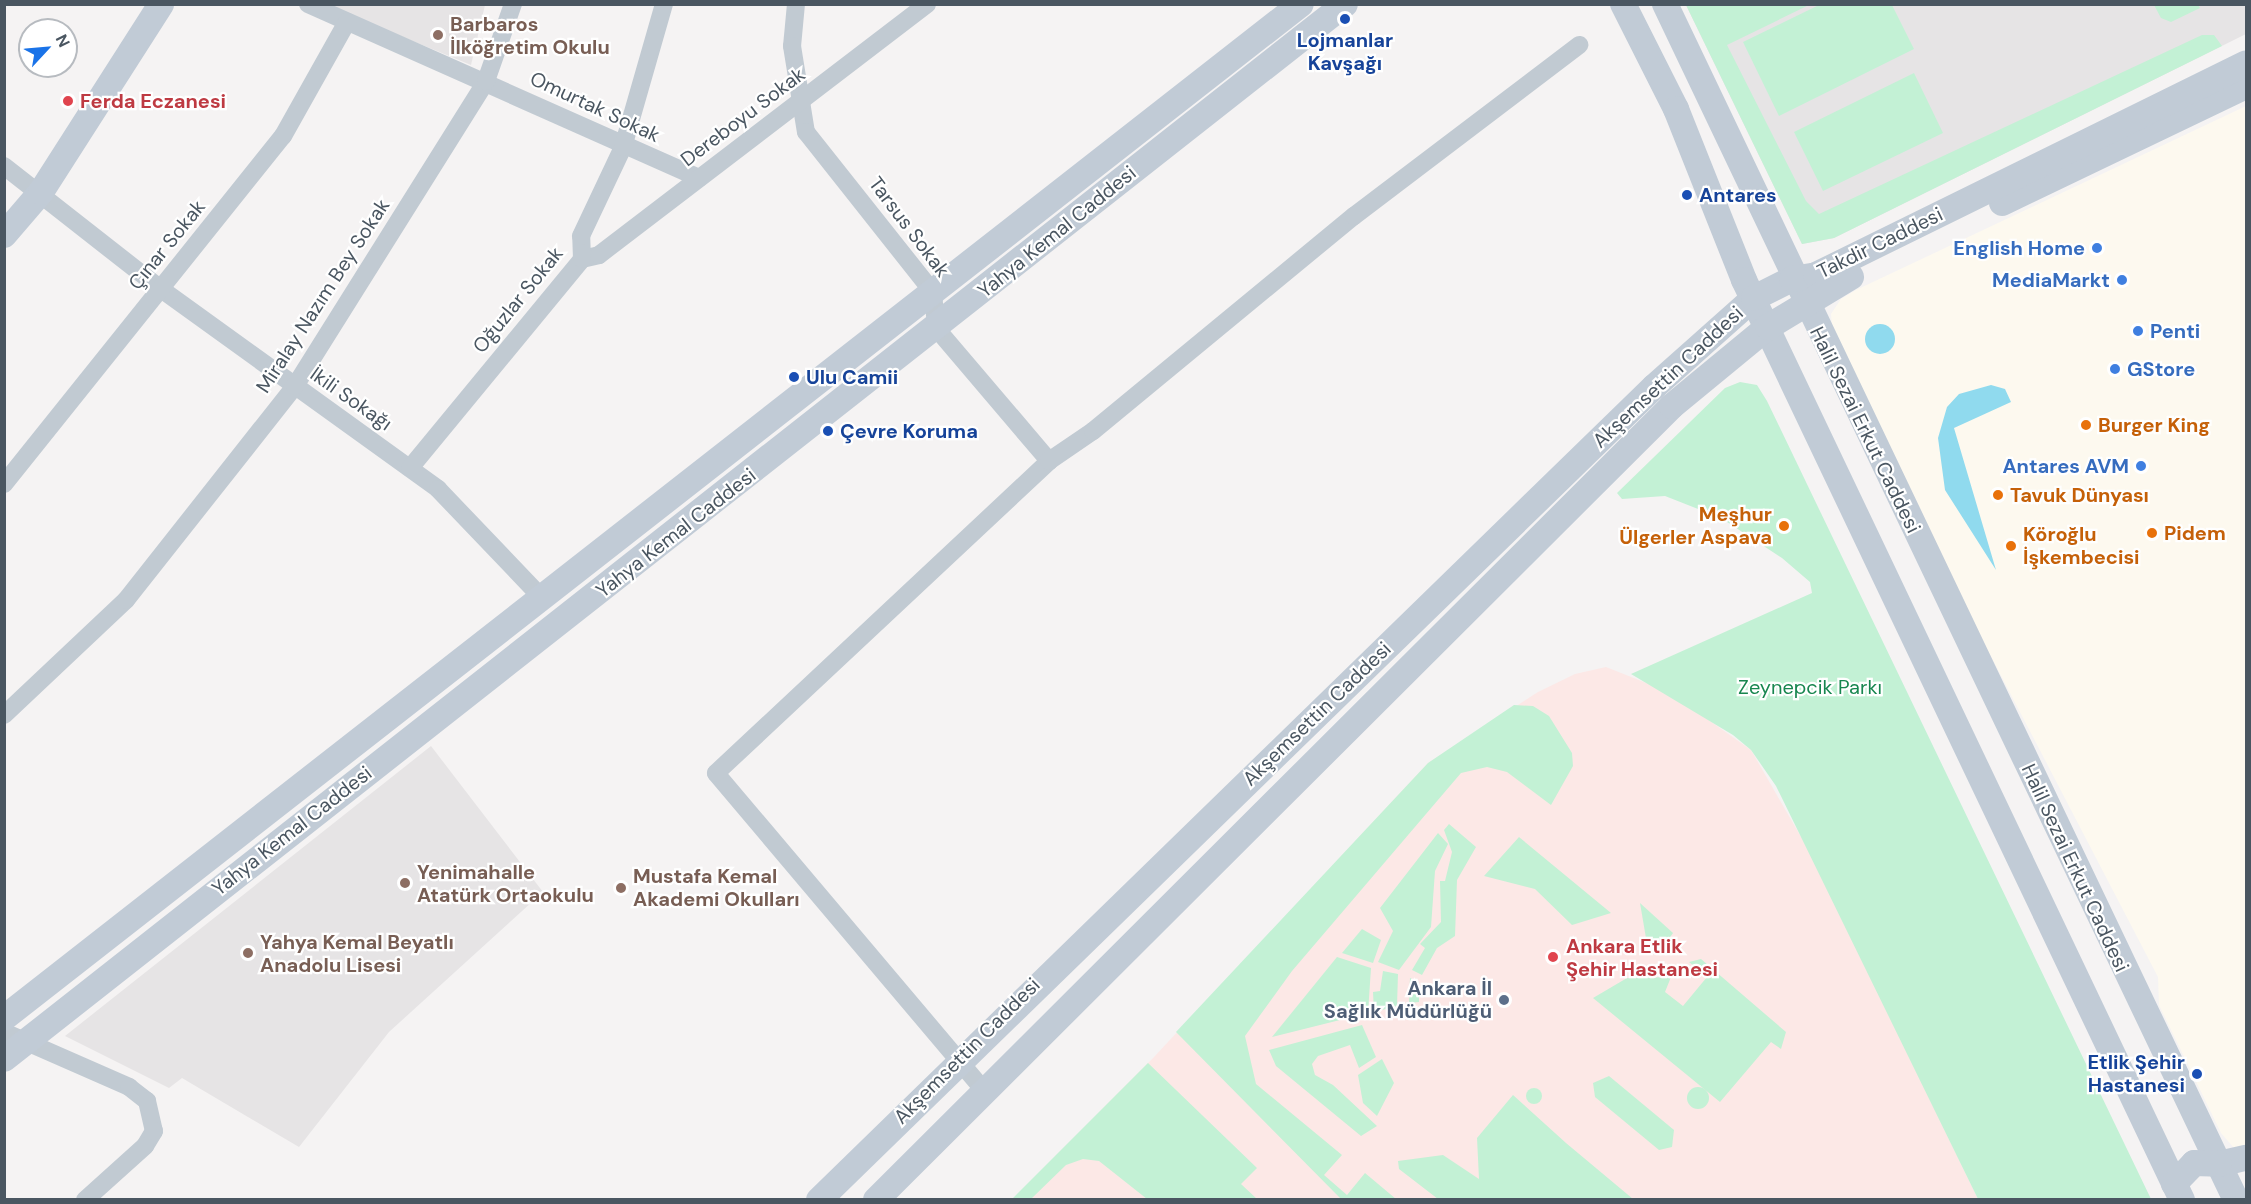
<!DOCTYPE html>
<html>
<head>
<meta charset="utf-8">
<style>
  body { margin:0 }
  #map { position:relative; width:2251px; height:1204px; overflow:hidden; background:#f5f3f3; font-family:"DM Sans",sans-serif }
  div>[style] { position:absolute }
  .commercial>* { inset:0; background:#fdf9ef }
  .education>* { inset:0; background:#e6e4e5 }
  .medical>* { inset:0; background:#fce8e6 }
  .green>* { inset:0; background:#c3f1d5 }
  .round { border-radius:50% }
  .water>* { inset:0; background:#90daee }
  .street>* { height:18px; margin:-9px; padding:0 9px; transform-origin:9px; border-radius:9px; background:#c1cad2 }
  .secondary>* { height:26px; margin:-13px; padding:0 13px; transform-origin:13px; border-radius:13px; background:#c1cbd6 }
  .dots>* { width:16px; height:16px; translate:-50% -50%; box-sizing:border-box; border:3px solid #fff; border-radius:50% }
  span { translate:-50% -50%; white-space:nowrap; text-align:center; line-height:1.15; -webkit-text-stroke:4.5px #fff; paint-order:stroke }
  .education-label { font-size:20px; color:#785e54; font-weight:700 }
  .left { translate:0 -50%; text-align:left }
  .transit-label { font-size:20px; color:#164399; font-weight:700 }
  .right { translate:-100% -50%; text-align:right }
  .health-label { font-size:20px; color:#be3a42; font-weight:700 }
  .street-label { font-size:20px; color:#4a5661 }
  .shop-label { font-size:20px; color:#366cbe; font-weight:700 }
  .food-label { font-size:20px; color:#c56008; font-weight:700 }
  .park-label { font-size:20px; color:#17864f }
  .service-label { font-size:20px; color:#4e5e75; font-weight:700 }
  .frame { position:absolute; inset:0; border:6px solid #4a5661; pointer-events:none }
  .north { position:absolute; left:18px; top:18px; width:60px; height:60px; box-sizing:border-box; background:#fff; border:2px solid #b7bbc0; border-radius:50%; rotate:64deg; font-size:16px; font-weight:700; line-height:24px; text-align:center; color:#4a5661 }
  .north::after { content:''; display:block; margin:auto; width:21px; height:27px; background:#1a73e8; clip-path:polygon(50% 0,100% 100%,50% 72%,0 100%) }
</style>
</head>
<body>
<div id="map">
  <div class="commercial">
    <div style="clip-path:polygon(2246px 106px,2246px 1151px,2234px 1148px,2221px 1133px,2159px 1005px,2158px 977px,1983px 641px,1832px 326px,1831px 314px,1841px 299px,1856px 290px)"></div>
  </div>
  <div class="education">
    <div style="clip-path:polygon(325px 5px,485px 5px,471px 65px)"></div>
    <div style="clip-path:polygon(1686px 5px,2246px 5px,2246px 34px,1834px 238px,1802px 244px)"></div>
    <div style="clip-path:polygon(431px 746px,543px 892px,389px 1032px,299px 1147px,182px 1078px,169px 1088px,65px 1036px)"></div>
  </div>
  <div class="medical">
    <div style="clip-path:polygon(1606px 667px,1669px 692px,1751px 750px,1812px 856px,1978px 1199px,1012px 1200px,1154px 1057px,1428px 763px,1538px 692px,1575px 674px)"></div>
  </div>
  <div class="green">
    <div style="clip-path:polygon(1686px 5px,1809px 5px,1727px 45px,1806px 201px,1819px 214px,2202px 35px,2214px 35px,2222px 46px,1834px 238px,1802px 244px)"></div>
    <div style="clip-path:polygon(1892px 5px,1914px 49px,1779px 116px,1743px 42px,1819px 5px)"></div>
    <div style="clip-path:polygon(2154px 5px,2198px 5px,2200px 8px,2171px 22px,2161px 18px)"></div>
    <div style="clip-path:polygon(1914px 73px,1943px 133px,1823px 191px,1794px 132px)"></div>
    <div style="clip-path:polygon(1740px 382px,1757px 385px,1767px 401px,2151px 1199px,1978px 1199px,1776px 786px,1751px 750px,1733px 735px,1631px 674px,1812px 593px,1810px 582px,1782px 558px,1721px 518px,1665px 496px,1622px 499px,1617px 493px,1725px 388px)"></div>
    <div style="clip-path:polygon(1514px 705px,1533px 706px,1549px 716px,1572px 753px,1573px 766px,1551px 805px,1507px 772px,1487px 767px,1461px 773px,1292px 971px,1245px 1036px,1256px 1084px,1342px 1155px,1324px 1175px,1347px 1195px,1365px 1173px,1396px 1199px,1341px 1199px,1176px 1032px,1428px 763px)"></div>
    <div style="clip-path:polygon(1449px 824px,1476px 847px,1457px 880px,1455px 936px,1437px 948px,1422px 975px,1412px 970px,1425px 948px,1420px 944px,1441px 922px,1440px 881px,1445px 881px,1452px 852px,1444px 830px)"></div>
    <div style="clip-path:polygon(1438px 833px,1448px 844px,1435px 871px,1431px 927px,1399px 970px,1378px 962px,1393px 931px,1380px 908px)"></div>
    <div style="clip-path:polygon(1519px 837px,1611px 913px,1572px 925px,1535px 889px,1484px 876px)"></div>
    <div style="clip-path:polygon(1640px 903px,1673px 933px,1666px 943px,1647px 944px)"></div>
    <div style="clip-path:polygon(1362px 929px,1381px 940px,1373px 963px,1342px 953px)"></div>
    <div style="clip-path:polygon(1337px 957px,1371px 968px,1368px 1013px,1272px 1037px)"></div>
    <div style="clip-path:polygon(1701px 959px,1786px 1032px,1781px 1049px,1771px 1042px,1720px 1102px,1593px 998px,1627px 978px,1671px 977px,1665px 992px,1683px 1006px,1707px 977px,1689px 962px)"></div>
    <div style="clip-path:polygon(1383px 971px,1398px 974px,1397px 1006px,1374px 1012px,1373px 992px,1380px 991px)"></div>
    <div style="clip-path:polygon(1410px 978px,1419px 982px,1419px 1002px,1409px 1003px)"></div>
    <div style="clip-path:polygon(1362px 1025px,1376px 1057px,1359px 1068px,1350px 1045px,1318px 1056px,1312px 1064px,1315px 1075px,1333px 1085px,1377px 1126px,1361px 1136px,1276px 1066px,1269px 1050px)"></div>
    <div style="clip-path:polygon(1382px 1059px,1394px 1083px,1377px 1116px,1363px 1103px,1358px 1075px)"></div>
    <div style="clip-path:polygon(1148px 1063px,1257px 1168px,1241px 1184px,1257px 1199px,1147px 1199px,1099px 1161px,1083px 1159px,1066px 1165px,1031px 1199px,1012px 1199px)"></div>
    <div style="clip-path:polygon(1609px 1076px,1674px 1130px,1672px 1147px,1659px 1150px,1595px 1097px,1593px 1083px)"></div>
    <div class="round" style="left:1687px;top:1087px;width:22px;height:22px"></div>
    <div class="round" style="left:1526px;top:1088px;width:16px;height:16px"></div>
    <div style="clip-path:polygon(1513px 1095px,1566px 1143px,1633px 1199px,1438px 1199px,1399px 1169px,1398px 1161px,1443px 1155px,1479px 1179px,1477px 1138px)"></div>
  </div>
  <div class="water">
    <div class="round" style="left:1865px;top:324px;width:30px;height:30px"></div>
    <div style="clip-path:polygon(1991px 385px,2005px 389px,2011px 402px,1954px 428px,1996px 570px,1945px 490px,1938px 438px,1947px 407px,1959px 394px)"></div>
  </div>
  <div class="street">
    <div style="left:308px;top:4px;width:428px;rotate:24deg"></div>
    <div style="left:796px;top:4px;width:42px;rotate:95.4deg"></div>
    <div style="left:792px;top:46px;width:87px;rotate:80.8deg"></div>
    <div style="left:806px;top:132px;width:204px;rotate:51.6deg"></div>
    <div style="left:933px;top:292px;width:36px;rotate:85deg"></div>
    <div style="left:936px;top:328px;width:175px;rotate:49.6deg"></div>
    <div style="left:4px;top:166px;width:199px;rotate:38.1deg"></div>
    <div style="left:161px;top:289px;width:342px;rotate:35.8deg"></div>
    <div style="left:438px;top:489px;width:151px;rotate:46.3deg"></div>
    <div style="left:582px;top:259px;width:17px;rotate:-13deg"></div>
    <div style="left:599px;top:255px;width:413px;rotate:-37.4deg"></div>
    <div style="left:410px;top:468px;width:271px;rotate:-50.5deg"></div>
    <div style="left:582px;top:259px;width:23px;rotate:-92deg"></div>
    <div style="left:581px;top:236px;width:98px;rotate:-64.7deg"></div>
    <div style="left:623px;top:147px;width:149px;rotate:-74deg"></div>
    <div style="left:4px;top:484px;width:446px;rotate:-51.3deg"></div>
    <div style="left:283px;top:136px;width:131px;rotate:-60.7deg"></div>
    <div style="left:4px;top:715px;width:168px;rotate:-43.3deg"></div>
    <div style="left:126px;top:600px;width:273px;rotate:-51.7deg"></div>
    <div style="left:295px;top:386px;width:360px;rotate:-57.9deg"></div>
    <div style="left:486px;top:81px;width:82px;rotate:-70.7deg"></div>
    <div style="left:4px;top:1032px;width:137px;rotate:23.7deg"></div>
    <div style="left:129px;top:1087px;width:23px;rotate:38deg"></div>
    <div style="left:147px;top:1101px;width:31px;rotate:77deg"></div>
    <div style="left:154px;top:1131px;width:17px;rotate:121deg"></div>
    <div style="left:145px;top:1146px;width:81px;rotate:138deg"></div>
    <div style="left:987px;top:1094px;width:420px;rotate:-130.2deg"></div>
    <div style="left:716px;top:773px;width:456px;rotate:-43.1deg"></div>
    <div style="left:1049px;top:461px;width:53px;rotate:-34.3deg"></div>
    <div style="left:1093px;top:431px;width:338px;rotate:-39.5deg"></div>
    <div style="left:1354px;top:216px;width:283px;rotate:-37.2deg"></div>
  </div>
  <div class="secondary">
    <div style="left:1623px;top:4px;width:118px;rotate:63.2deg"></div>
    <div style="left:1676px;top:109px;width:184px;rotate:68.3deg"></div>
    <div style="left:1744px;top:280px;width:1019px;rotate:64.54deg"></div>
    <div style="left:1665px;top:4px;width:1325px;rotate:64.48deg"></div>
    <div style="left:2002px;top:203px;width:271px;rotate:-25.6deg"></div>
    <div style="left:4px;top:235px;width:57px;rotate:-49.3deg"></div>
    <div style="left:41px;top:192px;width:223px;rotate:-57.4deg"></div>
    <div style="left:4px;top:1018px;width:1646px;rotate:-38.02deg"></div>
    <div style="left:4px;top:1059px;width:1706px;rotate:-38.19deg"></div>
    <div style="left:2219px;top:1164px;width:28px;rotate:-13deg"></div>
    <div style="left:2174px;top:1184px;width:29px;rotate:-46deg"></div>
    <div style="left:2194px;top:1163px;width:25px;rotate:2deg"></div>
    <div style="left:819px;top:1200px;width:1165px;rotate:-44.24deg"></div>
    <div style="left:1654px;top:387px;width:134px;rotate:-41.7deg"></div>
    <div style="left:1754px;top:298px;width:42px;rotate:-26.6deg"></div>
    <div style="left:1792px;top:279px;width:24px;rotate:-9deg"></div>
    <div style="left:1816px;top:275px;width:479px;rotate:-26.2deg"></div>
    <div style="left:876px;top:1200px;width:1124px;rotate:-44.93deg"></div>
    <div style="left:1672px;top:406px;width:124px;rotate:-39.5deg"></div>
    <div style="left:1768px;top:327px;width:97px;rotate:-31.1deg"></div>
  </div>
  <div class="dots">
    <div style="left:1345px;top:19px;background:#1a4fb4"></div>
    <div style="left:438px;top:35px;background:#8d6e63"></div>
    <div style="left:68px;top:101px;background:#e0444e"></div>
    <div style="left:1687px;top:195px;background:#1a4fb4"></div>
    <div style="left:2097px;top:248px;background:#3f7fe0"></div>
    <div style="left:2122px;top:280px;background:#3f7fe0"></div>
    <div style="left:2138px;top:331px;background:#3f7fe0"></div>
    <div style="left:2115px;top:369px;background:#3f7fe0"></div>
    <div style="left:794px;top:377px;background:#1a4fb4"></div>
    <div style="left:2086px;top:425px;background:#e8710a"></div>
    <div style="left:828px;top:431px;background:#1a4fb4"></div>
    <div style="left:2141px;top:466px;background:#3f7fe0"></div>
    <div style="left:1998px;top:495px;background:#e8710a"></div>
    <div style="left:1784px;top:526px;background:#e8710a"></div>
    <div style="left:2152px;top:533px;background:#e8710a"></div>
    <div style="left:2011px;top:546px;background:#e8710a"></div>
    <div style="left:405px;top:883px;background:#8d6e63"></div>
    <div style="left:621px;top:888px;background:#8d6e63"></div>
    <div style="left:248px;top:953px;background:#8d6e63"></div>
    <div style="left:1553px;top:957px;background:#e0444e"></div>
    <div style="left:1504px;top:1000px;background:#5c6f8a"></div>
    <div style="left:2197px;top:1074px;background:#1a4fb4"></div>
  </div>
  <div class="education-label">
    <span class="left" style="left:450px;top:36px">Barbaros<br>İlköğretim Okulu</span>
    <span class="left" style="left:417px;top:884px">Yenimahalle<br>Atatürk Ortaokulu</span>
    <span class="left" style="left:633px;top:888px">Mustafa Kemal<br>Akademi Okulları</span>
    <span class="left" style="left:260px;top:954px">Yahya Kemal Beyatlı<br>Anadolu Lisesi</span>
  </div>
  <div class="transit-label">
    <span style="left:1345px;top:52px">Lojmanlar<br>Kavşağı</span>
    <span class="left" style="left:1699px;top:195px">Antares</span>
    <span class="left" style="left:806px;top:377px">Ulu Camii</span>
    <span class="left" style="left:840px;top:431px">Çevre Koruma</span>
    <span class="right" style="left:2185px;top:1074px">Etlik Şehir<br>Hastanesi</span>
  </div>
  <div class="health-label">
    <span class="left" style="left:80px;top:101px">Ferda Eczanesi</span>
    <span class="left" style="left:1566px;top:958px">Ankara Etlik<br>Şehir Hastanesi</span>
  </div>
  <div class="street-label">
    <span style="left:595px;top:107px;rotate:25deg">Omurtak Sokak</span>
    <span style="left:743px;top:117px;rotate:-37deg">Dereboyu Sokak</span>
    <span style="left:909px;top:227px;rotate:53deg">Tarsus Sokak</span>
    <span style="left:1057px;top:232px;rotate:-39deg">Yahya Kemal Caddesi</span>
    <span style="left:1880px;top:243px;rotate:-26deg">Takdir Caddesi</span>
    <span style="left:167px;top:245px;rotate:-51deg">Çınar Sokak</span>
    <span style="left:323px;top:296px;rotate:-57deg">Miralay Nazım Bey Sokak</span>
    <span style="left:518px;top:300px;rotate:-51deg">Oğuzlar Sokak</span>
    <span style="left:1668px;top:377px;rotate:-43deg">Akşemsettin Caddesi</span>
    <span style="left:351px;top:399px;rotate:35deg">İkili Sokağı</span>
    <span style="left:1865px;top:430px;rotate:64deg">Halil Sezai Erkut Caddesi</span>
    <span style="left:676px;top:533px;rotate:-38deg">Yahya Kemal Caddesi</span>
    <span style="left:1317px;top:714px;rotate:-44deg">Akşemsettin Caddesi</span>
    <span style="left:292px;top:831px;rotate:-38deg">Yahya Kemal Caddesi</span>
    <span style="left:2075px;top:868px;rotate:65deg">Halil Sezai Erkut Caddesi</span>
    <span style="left:967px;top:1051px;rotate:-45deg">Akşemsettin Caddesi</span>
  </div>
  <div class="shop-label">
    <span class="right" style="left:2085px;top:248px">English Home</span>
    <span class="right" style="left:2110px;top:280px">MediaMarkt</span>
    <span class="left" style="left:2150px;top:331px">Penti</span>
    <span class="left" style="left:2127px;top:369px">GStore</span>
    <span class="right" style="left:2129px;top:466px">Antares AVM</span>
  </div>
  <div class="food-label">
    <span class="left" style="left:2098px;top:425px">Burger King</span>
    <span class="left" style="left:2010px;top:495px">Tavuk Dünyası</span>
    <span class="right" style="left:1772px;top:526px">Meşhur<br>Ülgerler Aspava</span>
    <span class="left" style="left:2164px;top:533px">Pidem</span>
    <span class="left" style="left:2023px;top:546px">Köroğlu<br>İşkembecisi</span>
  </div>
  <div class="park-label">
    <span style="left:1810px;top:687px">Zeynepcik Parkı</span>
  </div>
  <div class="service-label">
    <span class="right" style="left:1492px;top:1000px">Ankara İl<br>Sağlık Müdürlüğü</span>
  </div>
  <div class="frame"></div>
  <div class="north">N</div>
</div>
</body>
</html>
